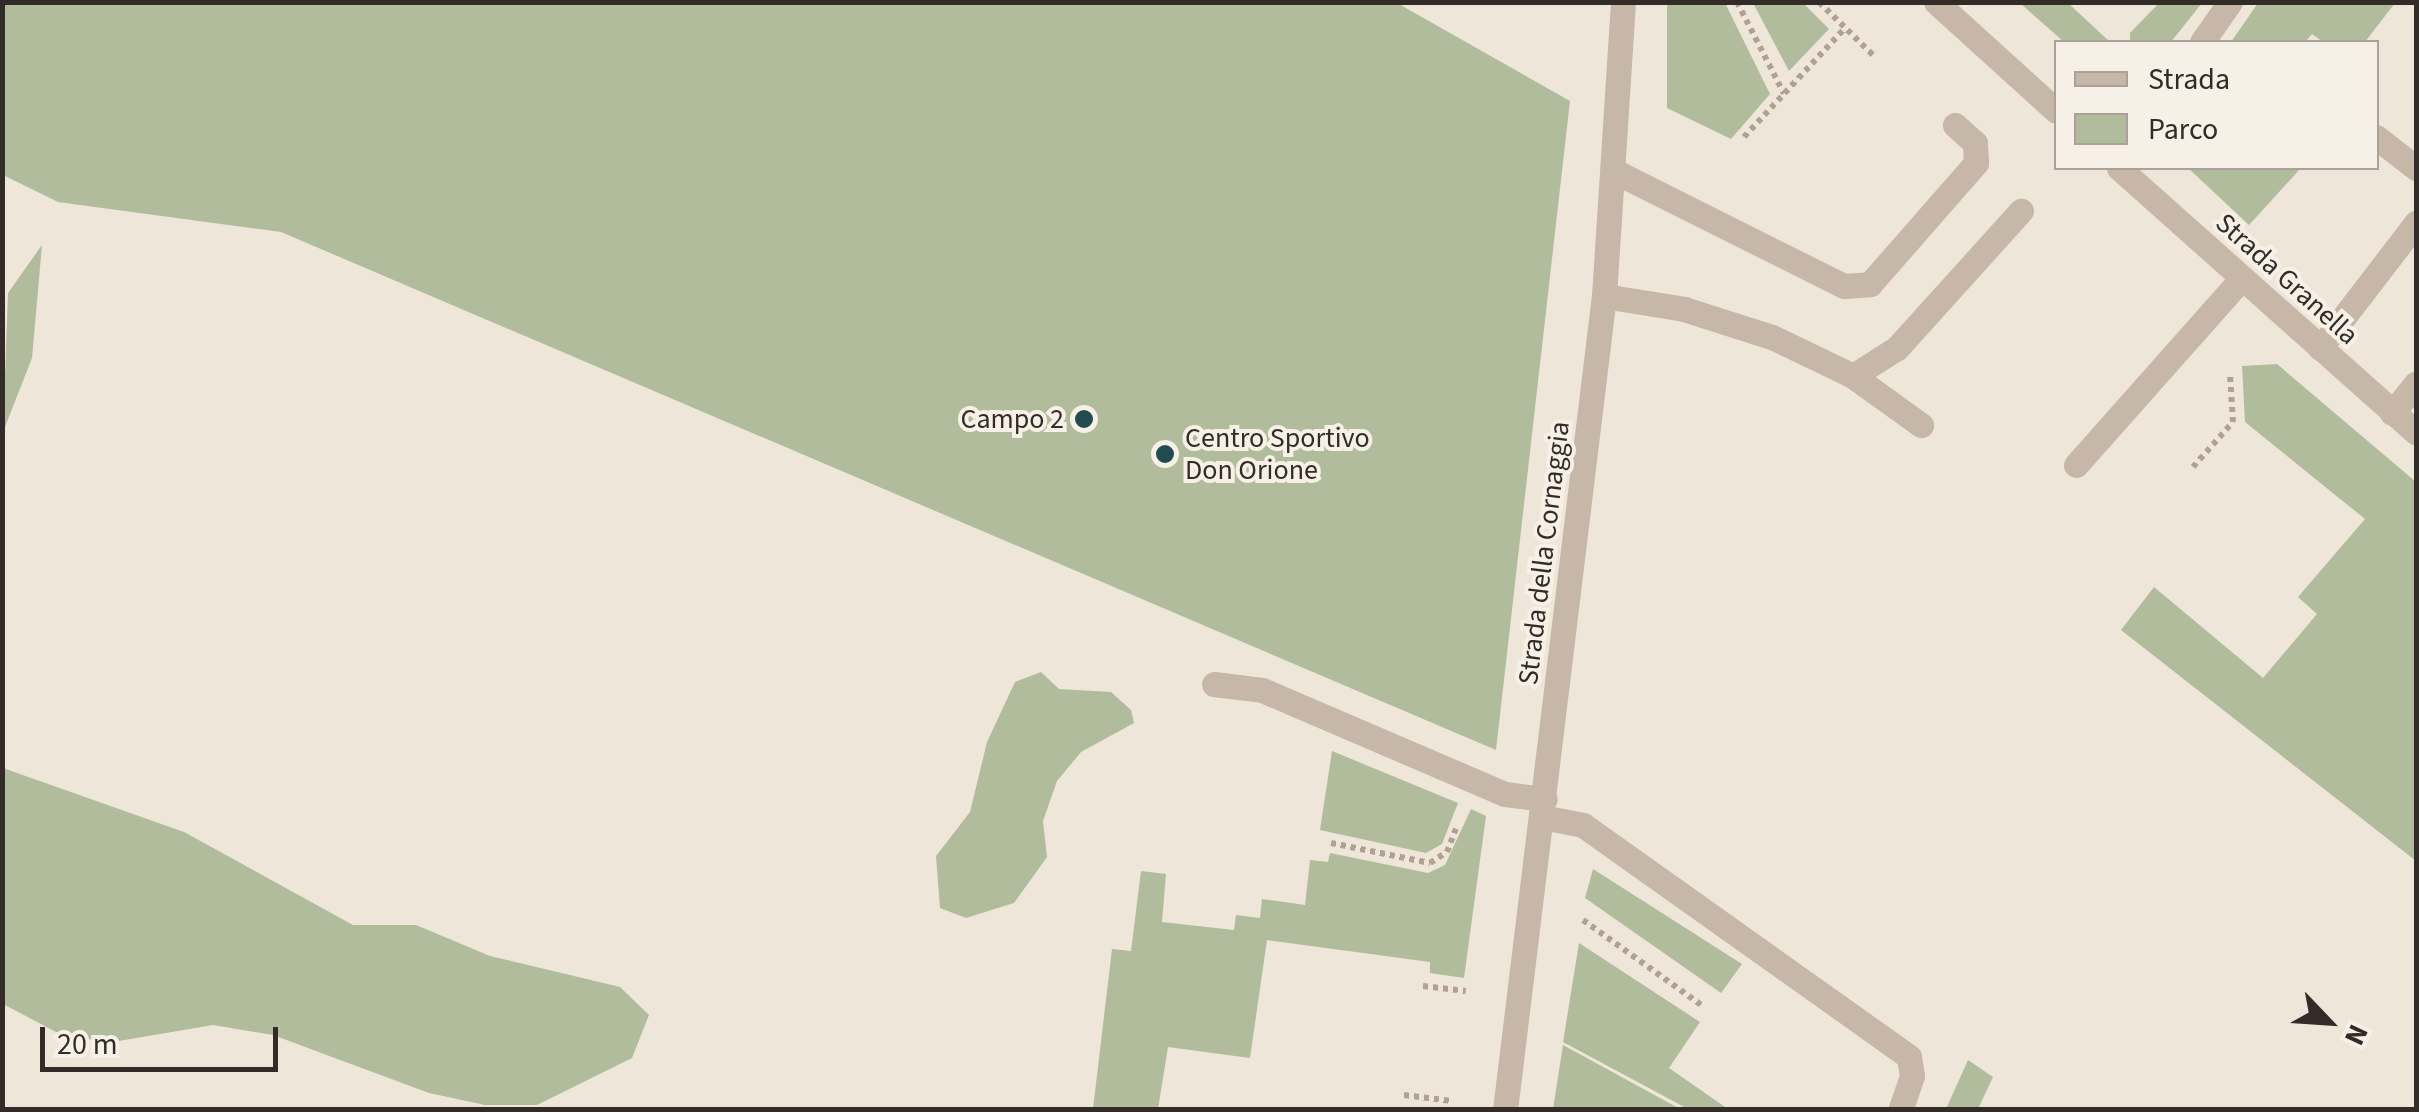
<!DOCTYPE html>
<html>
<head>
<meta charset="utf-8">
<style>
  body { margin:0 }
  #map { position:relative; width:2419px; height:1112px; overflow:hidden; background:#efe6da; font-family:"Source Sans 3",sans-serif }
  div>[style] { position:absolute }
  .green>* { inset:0; background:#b0bc9c }
  .path>* { height:6px; margin-top:-3px; transform-origin:0; background:repeating-linear-gradient(90deg,#b1a192 0 5px,transparent 0 10px) }
  .minor>* { height:25px; margin:-12.5px; padding:0 12.5px; transform-origin:12.5px; border-radius:12.5px; background:#c6b7a8 }
  .dots>* { width:28px; height:28px; translate:-50% -50%; box-sizing:border-box; border:5px solid #f7f0e6; border-radius:50% }
  span { translate:-50% -50%; white-space:nowrap; text-align:center; line-height:1.15; -webkit-text-stroke:8px #f7f0e6; paint-order:stroke }
  .street-label { font-size:28px; color:#332b27 }
  .poi-label { font-size:28px; color:#332b27 }
  .right { translate:-100% -50%; text-align:right }
  .left { translate:0 -50%; text-align:left }
  .frame { position:absolute; inset:0; border:5px solid #332b27; pointer-events:none }
  .legend { position:absolute; left:2054px; top:40px; width:325px; height:130px; box-sizing:border-box; background:#f7f0e6; border:2px solid #a9a19a; margin:0; padding:12px 18px; list-style:none; font-size:30px; color:#332b27 }
  .legend li { display:flex; align-items:center; gap:20px; height:50px }
  .legend b { width:50px; border:2px solid #a9a19a }
  .north { position:absolute; left:2279px; top:972px; width:100px; height:100px; -webkit-text-stroke:8px #f7f0e6; paint-order:stroke; rotate:115deg; font-size:28px; font-weight:700; line-height:40px; text-align:center; color:#332b27 }
  .north::after { content:''; display:block; margin:auto; width:35px; height:45px; background:#332b27; clip-path:polygon(50% 0,100% 100%,50% 72%,0 100%) }
  .scale { position:absolute; left:40px; top:1027px; width:238px; height:45px; box-sizing:border-box; border:5px solid #332b27; border-top:0; padding-left:12px; font-size:30px; line-height:35px; white-space:nowrap; color:#332b27; -webkit-text-stroke:8px #f7f0e6; paint-order:stroke }
</style>
</head>
<body>
<div id="map">
  <div class="green">
    <div style="clip-path:polygon(2160px 2px,2202px 3px,2171px 42px,2130px 42px,2130px 33px)"></div>
    <div style="clip-path:polygon(2px 3px,1397px 3px,1570px 101px,1496px 750px,281px 232px,58px 202px,3px 175px)"></div>
    <div style="clip-path:polygon(1667px 3px,1725px 3px,1770px 94px,1731px 139px,1667px 108px)"></div>
    <div style="clip-path:polygon(1753px 3px,1803px 3px,1829px 29px,1789px 71px)"></div>
    <div style="clip-path:polygon(2020px 3px,2068px 3px,2110px 42px,2064px 42px)"></div>
    <div style="clip-path:polygon(2258px 3px,2258px 2px,2395px 3px,2365px 42px,2323px 42px,2312px 34px,2305px 42px,2231px 42px)"></div>
    <div style="clip-path:polygon(2188px 168px,2301px 168px,2249px 225px)"></div>
    <div style="clip-path:polygon(42px 245px,32px 358px,3px 432px,8px 293px)"></div>
    <div style="clip-path:polygon(2277px 364px,2416px 482px,2416px 861px,2121px 630px,2154px 587px,2263px 678px,2317px 614px,2298px 597px,2365px 519px,2245px 422px,2242px 366px)"></div>
    <div style="clip-path:polygon(1041px 672px,1059px 689px,1111px 692px,1131px 710px,1134px 723px,1081px 752px,1057px 781px,1043px 821px,1047px 857px,1014px 903px,966px 918px,940px 908px,936px 856px,970px 812px,987px 742px,1015px 682px)"></div>
    <div style="clip-path:polygon(1332px 751px,1458px 803px,1442px 844px,1426px 853px,1320px 830px)"></div>
    <div style="clip-path:polygon(3px 768px,184px 832px,353px 925px,416px 925px,490px 956px,620px 987px,649px 1015px,632px 1058px,537px 1105px,485px 1105px,429px 1093px,273px 1035px,213px 1025px,107px 1043px,56px 1032px,3px 1004px)"></div>
    <div style="clip-path:polygon(1471px 809px,1486px 816px,1464px 978px,1430px 973px,1430px 962px,1267px 940px,1250px 1058px,1168px 1047px,1158px 1109px,1093px 1109px,1112px 949px,1131px 951px,1141px 871px,1166px 874px,1162px 922px,1234px 930px,1236px 915px,1260px 918px,1262px 899px,1305px 905px,1310px 860px,1328px 862px,1330px 853px,1428px 873px,1445px 865px)"></div>
    <div style="clip-path:polygon(1593px 869px,1742px 964px,1721px 993px,1585px 898px)"></div>
    <div style="clip-path:polygon(1579px 943px,1700px 1022px,1669px 1068px,1728px 1109px,1688px 1109px,1563px 1042px)"></div>
    <div style="clip-path:polygon(1563px 1045px,1680px 1109px,1553px 1109px)"></div>
    <div style="clip-path:polygon(1968px 1060px,1993px 1077px,1978px 1109px,1946px 1109px)"></div>
  </div>
  <div class="path">
    <div style="left:1737px;top:2px;width:103px;rotate:62.9deg"></div>
    <div style="left:1819px;top:2px;width:80px;rotate:44.5deg"></div>
    <div style="left:1744px;top:137px;width:149px;rotate:-47.2deg"></div>
    <div style="left:2193px;top:467px;width:60px;rotate:-48.4deg"></div>
    <div style="left:2233px;top:422px;width:48px;rotate:-93.6deg"></div>
    <div style="left:1331px;top:843px;width:101px;rotate:11.4deg"></div>
    <div style="left:1430px;top:863px;width:20px;rotate:-33deg"></div>
    <div style="left:1447px;top:852px;width:25px;rotate:-69deg"></div>
    <div style="left:1583px;top:920px;width:149px;rotate:35.7deg"></div>
    <div style="left:1423px;top:986px;width:43px;rotate:6.6deg"></div>
    <div style="left:1404px;top:1095px;width:48px;rotate:7.1deg"></div>
  </div>
  <div class="minor">
    <div style="left:1936px;top:2px;width:162px;rotate:42.2deg"></div>
    <div style="left:2202px;top:42px;width:49px;rotate:-55deg"></div>
    <div style="left:2376px;top:137px;width:51px;rotate:37.8deg"></div>
    <div style="left:2119px;top:168px;width:398px;rotate:41.7deg"></div>
    <div style="left:1616px;top:172px;width:255px;rotate:26.6deg"></div>
    <div style="left:1844px;top:286px;width:26px;rotate:-4deg"></div>
    <div style="left:1870px;top:284px;width:161px;rotate:-48.8deg"></div>
    <div style="left:1976px;top:163px;width:20px;rotate:-93deg"></div>
    <div style="left:1975px;top:143px;width:27px;rotate:-138deg"></div>
    <div style="left:1604px;top:296px;width:81px;rotate:9.2deg"></div>
    <div style="left:1684px;top:309px;width:92px;rotate:17.7deg"></div>
    <div style="left:1772px;top:337px;width:90px;rotate:25.7deg"></div>
    <div style="left:1853px;top:376px;width:84px;rotate:35.8deg"></div>
    <div style="left:2320px;top:348px;width:158px;rotate:-52.5deg"></div>
    <div style="left:1853px;top:376px;width:52px;rotate:-32.5deg"></div>
    <div style="left:1897px;top:348px;width:185px;rotate:-47.9deg"></div>
    <div style="left:2392px;top:413px;width:38px;rotate:-51deg"></div>
    <div style="left:2076px;top:465px;width:250px;rotate:-48.4deg"></div>
    <div style="left:1214px;top:684px;width:48px;rotate:7.1deg"></div>
    <div style="left:1262px;top:690px;width:264px;rotate:23.2deg"></div>
    <div style="left:1505px;top:794px;width:40px;rotate:7.1deg"></div>
    <div style="left:1542px;top:817px;width:42px;rotate:11deg"></div>
    <div style="left:1583px;top:825px;width:400px;rotate:35.4deg"></div>
    <div style="left:1909px;top:1057px;width:19px;rotate:81deg"></div>
    <div style="left:1912px;top:1076px;width:36px;rotate:109deg"></div>
    <div style="left:1505px;top:1110px;width:820px;rotate:-83.07deg"></div>
    <div style="left:1604px;top:296px;width:295px;rotate:-86.3deg"></div>
  </div>
  <div class="dots">
    <div style="left:1084px;top:419px;background:#214b51"></div>
    <div style="left:1165px;top:454px;background:#214b51"></div>
  </div>
  <div class="street-label">
    <span style="left:2287px;top:279px;rotate:42deg">Strada Granella</span>
    <span style="left:1544px;top:553px;rotate:-83deg">Strada della Cornaggia</span>
  </div>
  <div class="poi-label">
    <span class="right" style="left:1064px;top:419px">Campo 2</span>
    <span class="left" style="left:1185px;top:454px">Centro Sportivo<br>Don Orione</span>
  </div>
  <div class="frame"></div>
  <ul class="legend">
  <li><b style="height:12px;background:#c6b7a8"></b>Strada</li>
  <li><b style="height:28px;background:#b0bc9c"></b>Parco</li>
  </ul>
  <div class="north">N</div>
  <div class="scale">20 m</div>
</div>
</body>
</html>
